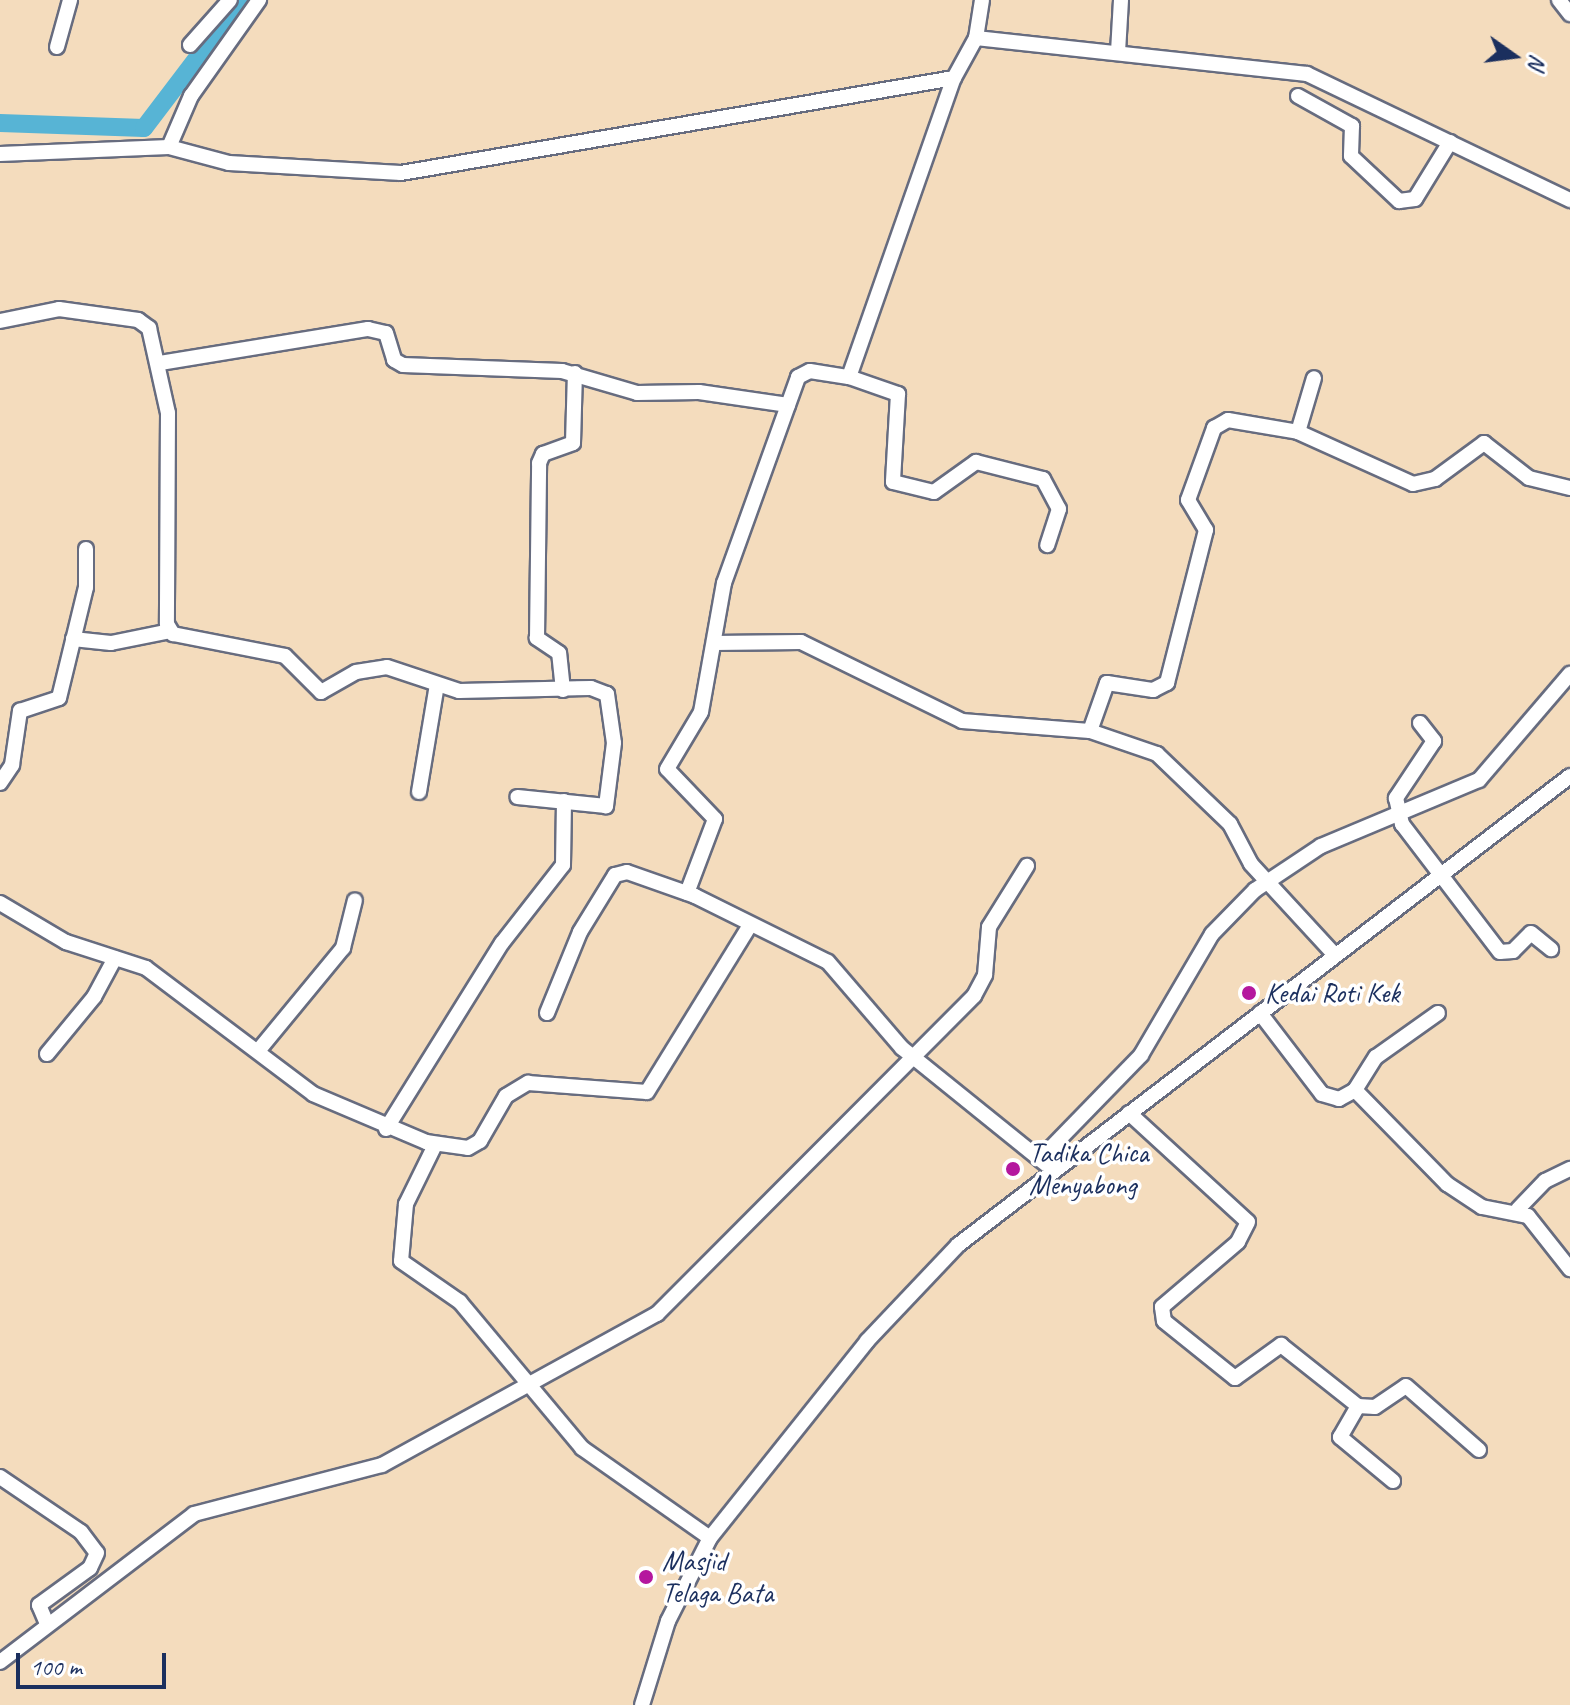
<!DOCTYPE html>
<html>
<head>
<meta charset="utf-8">
<style>
  body { margin:0 }
  #map { position:relative; width:1570px; height:1705px; overflow:hidden; background:#f4dcbd; font-family:Caveat,sans-serif }
  div>[style] { position:absolute }
  .river>* { height:18px; margin:-9px; padding:0 9px; transform-origin:9px; border-radius:9px; background:#57b4d5 }
  .roads { filter:drop-shadow(2px 0 #676c7f) drop-shadow(-2px 0 #676c7f) drop-shadow(0 2px #676c7f) drop-shadow(0 -2px #676c7f) }
  .minor>* { height:14px; margin:-7px; padding:0 7px; transform-origin:7px; border-radius:7px; background:#fff }
  .dots>* { width:22px; height:22px; translate:-50% -50%; box-sizing:border-box; border:4px solid #fff; border-radius:50% }
  span { translate:-50% -50%; white-space:nowrap; text-align:center; line-height:1.15; -webkit-text-stroke:7px #fff; paint-order:stroke }
  .poi-label { font-size:28px; color:#1b2f5e }
  .left { translate:0 -50%; text-align:left }
  .north { position:absolute; left:1474px; top:16px; width:80px; height:80px; -webkit-text-stroke:6px #fff; paint-order:stroke; rotate:104deg; font-size:22px; font-weight:700; line-height:32px; text-align:center; color:#1b2f5e }
  .north::after { content:''; display:block; margin:auto; width:28px; height:36px; background:#1b2f5e; clip-path:polygon(50% 0,100% 100%,50% 72%,0 100%) }
  .scale { position:absolute; left:16px; top:1653px; width:150px; height:36px; box-sizing:border-box; border:4px solid #1b2f5e; border-top:0; padding-left:10px; font-size:24px; line-height:28px; white-space:nowrap; color:#1b2f5e; -webkit-text-stroke:6px #fff; paint-order:stroke }
</style>
</head>
<body>
<div id="map">
  <div class="river">
    <div style="left:0;top:123px;width:144px;rotate:2deg"></div>
    <div style="left:144px;top:128px;width:161px;rotate:-52.8deg"></div>
  </div>
  <div class="roads">
    <div class="minor">
      <div style="left:1559px;top:0;width:18px;rotate:52deg"></div>
      <div style="left:976px;top:38px;width:38px;rotate:-81deg"></div>
      <div style="left:190px;top:45px;width:60px;rotate:-48.4deg"></div>
      <div style="left:57px;top:47px;width:49px;rotate:-74.5deg"></div>
      <div style="left:1118px;top:52px;width:52px;rotate:-86.7deg"></div>
      <div style="left:1298px;top:96px;width:62px;rotate:29.1deg"></div>
      <div style="left:1352px;top:126px;width:30px;rotate:92deg"></div>
      <div style="left:1351px;top:156px;width:66px;rotate:43.2deg"></div>
      <div style="left:1399px;top:201px;width:16px;rotate:-7deg"></div>
      <div style="left:1415px;top:199px;width:67px;rotate:-58.4deg"></div>
      <div style="left:169px;top:147px;width:62px;rotate:14.9deg"></div>
      <div style="left:229px;top:163px;width:172px;rotate:3.3deg"></div>
      <div style="left:401px;top:173px;width:561px;rotate:-9.75deg"></div>
      <div style="left:0;top:154px;width:169px;rotate:-2.4deg"></div>
      <div style="left:169px;top:147px;width:56px;rotate:-66.7deg"></div>
      <div style="left:191px;top:96px;width:118px;rotate:-54.7deg"></div>
      <div style="left:0;top:321px;width:60px;rotate:-11.5deg"></div>
      <div style="left:59px;top:309px;width:80px;rotate:7.9deg"></div>
      <div style="left:138px;top:320px;width:14px;rotate:36deg"></div>
      <div style="left:149px;top:328px;width:87px;rotate:77.4deg"></div>
      <div style="left:168px;top:413px;width:211px;rotate:90.3deg"></div>
      <div style="left:167px;top:624px;width:12px;rotate:59deg"></div>
      <div style="left:173px;top:634px;width:114px;rotate:11.1deg"></div>
      <div style="left:285px;top:656px;width:51px;rotate:45deg"></div>
      <div style="left:321px;top:692px;width:40px;rotate:-29.7deg"></div>
      <div style="left:356px;top:672px;width:31px;rotate:-9deg"></div>
      <div style="left:387px;top:667px;width:76px;rotate:18.4deg"></div>
      <div style="left:459px;top:691px;width:132px;rotate:-1.3deg"></div>
      <div style="left:591px;top:688px;width:17px;rotate:21deg"></div>
      <div style="left:607px;top:694px;width:49px;rotate:81.9deg"></div>
      <div style="left:614px;top:743px;width:64px;rotate:97.2deg"></div>
      <div style="left:606px;top:806px;width:89px;rotate:-174.2deg"></div>
      <div style="left:160px;top:363px;width:211px;rotate:-9.3deg"></div>
      <div style="left:368px;top:329px;width:18px;rotate:13deg"></div>
      <div style="left:386px;top:333px;width:28px;rotate:73deg"></div>
      <div style="left:394px;top:360px;width:10px;rotate:29deg"></div>
      <div style="left:403px;top:365px;width:159px;rotate:2.2deg"></div>
      <div style="left:562px;top:371px;width:78px;rotate:16.3deg"></div>
      <div style="left:637px;top:393px;width:62px;rotate:-0.9deg"></div>
      <div style="left:699px;top:392px;width:90px;rotate:8.3deg"></div>
      <div style="left:849px;top:377px;width:317px;rotate:-70.7deg"></div>
      <div style="left:954px;top:78px;width:46px;rotate:-61.2deg"></div>
      <div style="left:976px;top:38px;width:333px;rotate:6.2deg"></div>
      <div style="left:1307px;top:74px;width:292px;rotate:25.6deg"></div>
      <div style="left:1298px;top:432px;width:126px;rotate:24.3deg"></div>
      <div style="left:1413px;top:484px;width:23px;rotate:-13deg"></div>
      <div style="left:1435px;top:479px;width:61px;rotate:-36.3deg"></div>
      <div style="left:1484px;top:443px;width:57px;rotate:37.9deg"></div>
      <div style="left:1529px;top:478px;width:42px;rotate:13.7deg"></div>
      <div style="left:73px;top:639px;width:38px;rotate:6deg"></div>
      <div style="left:111px;top:643px;width:60px;rotate:-11.5deg"></div>
      <div style="left:714px;top:643px;width:87px;rotate:-0.7deg"></div>
      <div style="left:801px;top:642px;width:179px;rotate:26.1deg"></div>
      <div style="left:962px;top:721px;width:128px;rotate:4.5deg"></div>
      <div style="left:1090px;top:731px;width:71px;rotate:18.9deg"></div>
      <div style="left:1157px;top:754px;width:101px;rotate:43.8deg"></div>
      <div style="left:1230px;top:824px;width:45px;rotate:62.3deg"></div>
      <div style="left:1251px;top:864px;width:124px;rotate:47.3deg"></div>
      <div style="left:563px;top:690px;width:37px;rotate:-96deg"></div>
      <div style="left:559px;top:653px;width:27px;rotate:-146deg"></div>
      <div style="left:537px;top:638px;width:175px;rotate:-89.3deg"></div>
      <div style="left:539px;top:463px;width:10px;rotate:-66deg"></div>
      <div style="left:543px;top:454px;width:32px;rotate:-20deg"></div>
      <div style="left:573px;top:443px;width:70px;rotate:-88.4deg"></div>
      <div style="left:1420px;top:723px;width:23px;rotate:52deg"></div>
      <div style="left:1434px;top:741px;width:69px;rotate:123.7deg"></div>
      <div style="left:1396px;top:798px;width:27px;rotate:77deg"></div>
      <div style="left:1402px;top:824px;width:161px;rotate:52.6deg"></div>
      <div style="left:1500px;top:952px;width:13px;rotate:-4deg"></div>
      <div style="left:1513px;top:951px;width:25px;rotate:-45deg"></div>
      <div style="left:1531px;top:933px;width:26px;rotate:39deg"></div>
      <div style="left:1090px;top:731px;width:51px;rotate:-70.5deg"></div>
      <div style="left:1107px;top:683px;width:47px;rotate:8.7deg"></div>
      <div style="left:1153px;top:690px;width:16px;rotate:-27deg"></div>
      <div style="left:1167px;top:683px;width:158px;rotate:-75.7deg"></div>
      <div style="left:1206px;top:530px;width:35px;rotate:-121deg"></div>
      <div style="left:1188px;top:500px;width:77px;rotate:-70.1deg"></div>
      <div style="left:1214px;top:428px;width:16px;rotate:-30deg"></div>
      <div style="left:1228px;top:420px;width:71px;rotate:9.7deg"></div>
      <div style="left:1298px;top:432px;width:56px;rotate:-73.5deg"></div>
      <div style="left:0;top:783px;width:22px;rotate:-56deg"></div>
      <div style="left:12px;top:765px;width:55px;rotate:-81.6deg"></div>
      <div style="left:20px;top:711px;width:41px;rotate:-18.4deg"></div>
      <div style="left:59px;top:698px;width:114px;rotate:-76.3deg"></div>
      <div style="left:86px;top:587px;width:38px;rotate:-90deg"></div>
      <div style="left:419px;top:792px;width:109px;rotate:-80.5deg"></div>
      <div style="left:687px;top:893px;width:79px;rotate:-69.3deg"></div>
      <div style="left:715px;top:819px;width:69px;rotate:-133.8deg"></div>
      <div style="left:667px;top:769px;width:66px;rotate:-59.2deg"></div>
      <div style="left:701px;top:712px;width:131px;rotate:-79.9deg"></div>
      <div style="left:724px;top:583px;width:219px;rotate:-70.2deg"></div>
      <div style="left:798px;top:377px;width:13px;rotate:-27deg"></div>
      <div style="left:810px;top:371px;width:39px;rotate:9deg"></div>
      <div style="left:849px;top:377px;width:52px;rotate:19.1deg"></div>
      <div style="left:898px;top:394px;width:88px;rotate:93.3deg"></div>
      <div style="left:893px;top:482px;width:42px;rotate:13.7deg"></div>
      <div style="left:934px;top:492px;width:52px;rotate:-35.5deg"></div>
      <div style="left:976px;top:462px;width:69px;rotate:14.2deg"></div>
      <div style="left:1043px;top:479px;width:34px;rotate:62deg"></div>
      <div style="left:1059px;top:509px;width:38px;rotate:108deg"></div>
      <div style="left:0;top:903px;width:77px;rotate:30.6deg"></div>
      <div style="left:66px;top:942px;width:84px;rotate:18deg"></div>
      <div style="left:146px;top:968px;width:209px;rotate:37deg"></div>
      <div style="left:313px;top:1094px;width:123px;rotate:23deg"></div>
      <div style="left:426px;top:1142px;width:42px;rotate:8.1deg"></div>
      <div style="left:468px;top:1148px;width:14px;rotate:-30deg"></div>
      <div style="left:480px;top:1141px;width:52px;rotate:-60deg"></div>
      <div style="left:506px;top:1096px;width:26px;rotate:-31deg"></div>
      <div style="left:528px;top:1083px;width:119px;rotate:4.3deg"></div>
      <div style="left:647px;top:1092px;width:196px;rotate:-58.3deg"></div>
      <div style="left:547px;top:1013px;width:87px;rotate:-67.8deg"></div>
      <div style="left:580px;top:932px;width:67px;rotate:-58.4deg"></div>
      <div style="left:615px;top:875px;width:12px;rotate:-14deg"></div>
      <div style="left:627px;top:872px;width:72px;rotate:19.4deg"></div>
      <div style="left:695px;top:896px;width:148px;rotate:26.4deg"></div>
      <div style="left:828px;top:962px;width:113px;rotate:49.3deg"></div>
      <div style="left:902px;top:1048px;width:186px;rotate:38.9deg"></div>
      <div style="left:1260px;top:1013px;width:102px;rotate:52.6deg"></div>
      <div style="left:1322px;top:1094px;width:18px;rotate:16deg"></div>
      <div style="left:1339px;top:1099px;width:18px;rotate:-29deg"></div>
      <div style="left:1355px;top:1090px;width:39px;rotate:-58deg"></div>
      <div style="left:1376px;top:1057px;width:76px;rotate:-35.4deg"></div>
      <div style="left:258px;top:1051px;width:134px;rotate:-50.5deg"></div>
      <div style="left:343px;top:948px;width:49px;rotate:-76deg"></div>
      <div style="left:47px;top:1054px;width:74px;rotate:-50.5deg"></div>
      <div style="left:94px;top:997px;width:44px;rotate:-61.7deg"></div>
      <div style="left:1355px;top:1090px;width:132px;rotate:45.6deg"></div>
      <div style="left:1447px;top:1184px;width:42px;rotate:33.3deg"></div>
      <div style="left:1482px;top:1207px;width:47px;rotate:11.1deg"></div>
      <div style="left:1528px;top:1216px;width:68px;rotate:51.6deg"></div>
      <div style="left:1129px;top:1113px;width:161px;rotate:42.5deg"></div>
      <div style="left:1248px;top:1222px;width:22px;rotate:117deg"></div>
      <div style="left:1238px;top:1242px;width:100px;rotate:139.5deg"></div>
      <div style="left:1162px;top:1307px;width:14px;rotate:82deg"></div>
      <div style="left:1164px;top:1321px;width:91px;rotate:38.8deg"></div>
      <div style="left:1235px;top:1378px;width:57px;rotate:-35.7deg"></div>
      <div style="left:1281px;top:1345px;width:98px;rotate:38.4deg"></div>
      <div style="left:1358px;top:1406px;width:17px;rotate:3deg"></div>
      <div style="left:1375px;top:1407px;width:37px;rotate:-34deg"></div>
      <div style="left:1406px;top:1386px;width:97px;rotate:41.2deg"></div>
      <div style="left:386px;top:1129px;width:219px;rotate:-58.1deg"></div>
      <div style="left:502px;top:943px;width:99px;rotate:-52deg"></div>
      <div style="left:563px;top:865px;width:64px;rotate:-89.1deg"></div>
      <div style="left:435px;top:1145px;width:66px;rotate:116.2deg"></div>
      <div style="left:406px;top:1204px;width:57px;rotate:95deg"></div>
      <div style="left:401px;top:1261px;width:72px;rotate:34.8deg"></div>
      <div style="left:460px;top:1302px;width:190px;rotate:50.1deg"></div>
      <div style="left:582px;top:1448px;width:156px;rotate:35.1deg"></div>
      <div style="left:1040px;top:1159px;width:145px;rotate:-45.8deg"></div>
      <div style="left:1141px;top:1055px;width:140px;rotate:-59.6deg"></div>
      <div style="left:1212px;top:934px;width:62px;rotate:-45.7deg"></div>
      <div style="left:1255px;top:890px;width:79px;rotate:-33.7deg"></div>
      <div style="left:1321px;top:846px;width:171px;rotate:-22.7deg"></div>
      <div style="left:1479px;top:780px;width:140px;rotate:-49.4deg"></div>
      <div style="left:1518px;top:1209px;width:39px;rotate:-46deg"></div>
      <div style="left:1545px;top:1181px;width:28px;rotate:-26deg"></div>
      <div style="left:1358px;top:1406px;width:36px;rotate:120deg"></div>
      <div style="left:1340px;top:1437px;width:69px;rotate:39.7deg"></div>
      <div style="left:0;top:1477px;width:98px;rotate:34.2deg"></div>
      <div style="left:81px;top:1532px;width:26px;rotate:53deg"></div>
      <div style="left:97px;top:1553px;width:17px;rotate:115deg"></div>
      <div style="left:90px;top:1568px;width:63px;rotate:144deg"></div>
      <div style="left:39px;top:1605px;width:21px;rotate:67deg"></div>
      <div style="left:0;top:1662px;width:244px;rotate:-37.3deg"></div>
      <div style="left:194px;top:1514px;width:194px;rotate:-14.6deg"></div>
      <div style="left:382px;top:1465px;width:314px;rotate:-28.8deg"></div>
      <div style="left:657px;top:1314px;width:449px;rotate:-45.1deg"></div>
      <div style="left:974px;top:996px;width:24px;rotate:-62deg"></div>
      <div style="left:985px;top:975px;width:48px;rotate:-85.2deg"></div>
      <div style="left:989px;top:927px;width:72px;rotate:-58.1deg"></div>
      <div style="left:642px;top:1705px;width:88px;rotate:-72.8deg"></div>
      <div style="left:668px;top:1621px;width:93px;rotate:-63.2deg"></div>
      <div style="left:710px;top:1538px;width:252px;rotate:-51.4deg"></div>
      <div style="left:867px;top:1341px;width:132px;rotate:-46.5deg"></div>
      <div style="left:958px;top:1245px;width:771px;rotate:-37.46deg"></div>
    </div>
  </div>
  <div class="dots">
    <div style="left:1249px;top:993px;background:#b5179e"></div>
    <div style="left:1013px;top:1169px;background:#b5179e"></div>
    <div style="left:646px;top:1577px;background:#b5179e"></div>
  </div>
  <div class="poi-label">
    <span class="left" style="left:1265px;top:993px">Kedai Roti Kek</span>
    <span class="left" style="left:1029px;top:1169px">Tadika Chica<br>Menyabong</span>
    <span class="left" style="left:662px;top:1577px">Masjid<br>Telaga Bata</span>
  </div>
  <div class="north">N</div>
  <div class="scale">100 m</div>
</div>
</body>
</html>
